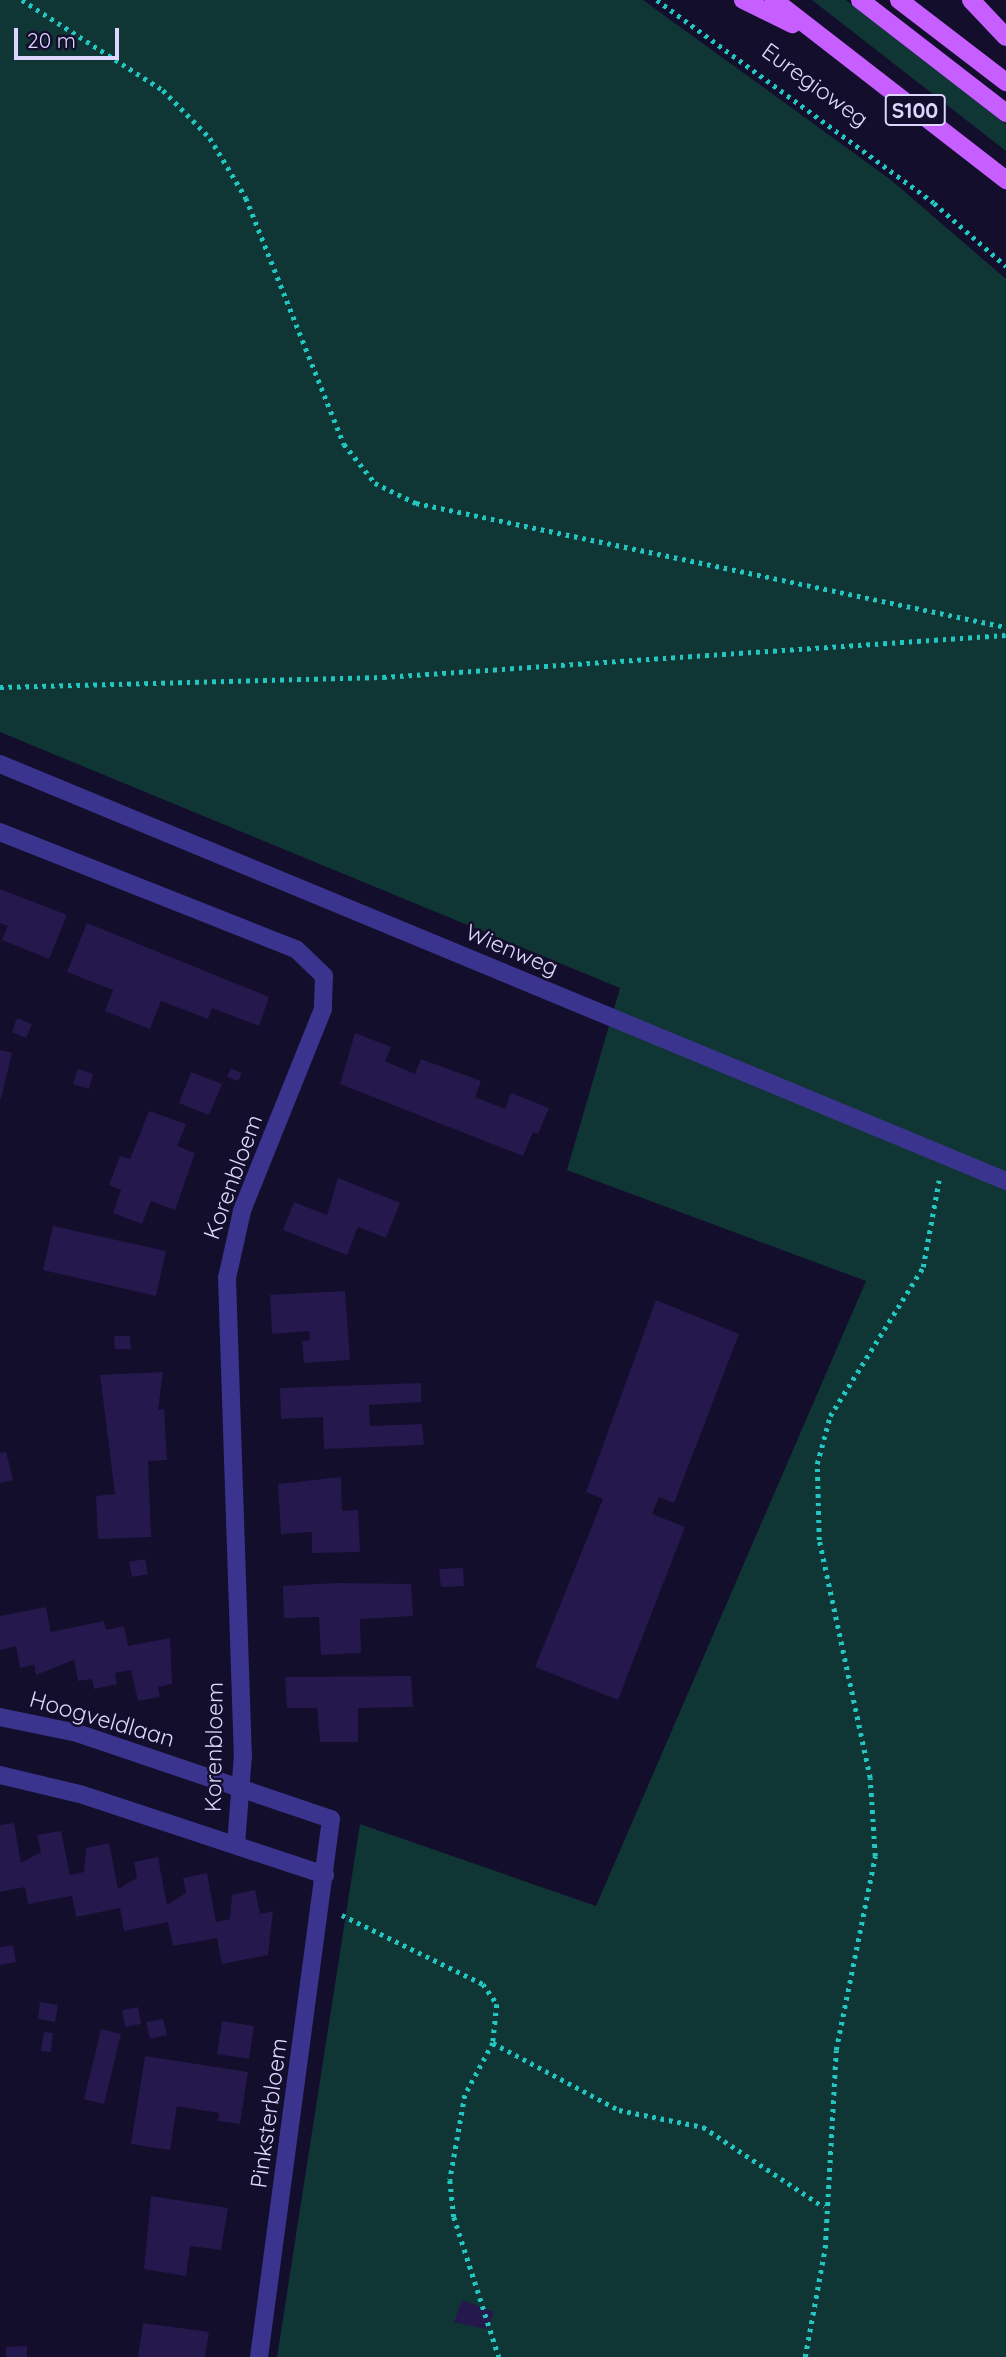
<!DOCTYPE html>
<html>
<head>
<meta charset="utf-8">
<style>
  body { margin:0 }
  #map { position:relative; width:1006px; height:2357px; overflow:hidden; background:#130e2b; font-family:Quicksand,sans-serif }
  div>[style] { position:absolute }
  .green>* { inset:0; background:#103535 }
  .building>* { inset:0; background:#24184d }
  .path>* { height:4.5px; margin-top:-2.25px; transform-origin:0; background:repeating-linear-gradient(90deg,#23c7c1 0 3.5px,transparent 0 8.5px) }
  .minor>* { height:18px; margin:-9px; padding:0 9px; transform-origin:9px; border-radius:9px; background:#3a348e }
  .primary>* { height:18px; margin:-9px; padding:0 9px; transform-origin:9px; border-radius:9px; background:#c75eff }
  span { translate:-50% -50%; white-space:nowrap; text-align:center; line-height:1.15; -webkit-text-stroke:5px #130e2b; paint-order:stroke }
  .shield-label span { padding:2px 5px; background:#130e2b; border:2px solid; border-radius:5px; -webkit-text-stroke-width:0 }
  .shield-label { font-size:21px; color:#ddd7ff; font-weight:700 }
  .street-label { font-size:23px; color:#ddd7ff }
  .scale { position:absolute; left:14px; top:28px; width:105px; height:32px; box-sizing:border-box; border:4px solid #ddd7ff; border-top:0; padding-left:9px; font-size:21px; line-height:24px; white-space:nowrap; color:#ddd7ff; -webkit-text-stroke:5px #130e2b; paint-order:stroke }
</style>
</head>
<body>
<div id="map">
  <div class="green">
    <div style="clip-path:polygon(0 0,643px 0,891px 180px,1006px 279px,1006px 2357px,277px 2357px,360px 1824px,596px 1906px,866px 1281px,567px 1170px,620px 988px,0 732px)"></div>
    <div style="clip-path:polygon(812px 0,846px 0,1006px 124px,1006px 151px)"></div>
  </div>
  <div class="building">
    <div style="clip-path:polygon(0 889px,67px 915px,49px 959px,2px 940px,8px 926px,0 923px)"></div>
    <div style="clip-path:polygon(87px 923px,269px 997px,259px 1026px,212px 1008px,208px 1019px,161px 1001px,150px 1029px,105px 1011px,113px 990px,67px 972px)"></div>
    <div style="clip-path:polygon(17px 1018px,32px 1024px,26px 1038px,12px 1032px)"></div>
    <div style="clip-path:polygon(355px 1033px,391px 1047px,385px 1061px,415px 1074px,421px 1059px,481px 1081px,475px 1097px,505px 1109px,511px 1093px,549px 1108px,538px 1134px,533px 1132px,523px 1156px,340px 1084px)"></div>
    <div style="clip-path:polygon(0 1050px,12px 1053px,1px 1099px,0 1099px)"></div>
    <div style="clip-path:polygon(231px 1068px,242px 1073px,238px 1081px,227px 1077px)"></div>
    <div style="clip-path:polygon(78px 1069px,93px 1074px,89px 1089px,73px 1084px)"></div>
    <div style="clip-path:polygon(191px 1072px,222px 1084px,209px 1115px,179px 1103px)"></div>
    <div style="clip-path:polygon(149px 1111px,186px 1124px,177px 1146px,195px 1153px,175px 1210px,151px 1201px,142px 1224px,113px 1213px,121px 1190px,109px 1185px,120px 1156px,130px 1159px)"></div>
    <div style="clip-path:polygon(338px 1178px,400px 1203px,386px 1238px,358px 1227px,347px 1255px,283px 1230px,294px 1202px,327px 1215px)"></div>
    <div style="clip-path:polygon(53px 1226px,166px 1251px,156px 1296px,43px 1270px)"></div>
    <div style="clip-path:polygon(345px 1291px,350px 1360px,304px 1363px,302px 1341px,310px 1340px,309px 1331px,272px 1334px,270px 1295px)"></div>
    <div style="clip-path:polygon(656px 1300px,739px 1334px,674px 1503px,659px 1497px,652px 1514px,685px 1527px,618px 1700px,535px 1667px,603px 1499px,586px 1492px)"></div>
    <div style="clip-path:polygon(114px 1336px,130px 1336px,131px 1349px,115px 1349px)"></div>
    <div style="clip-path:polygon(163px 1372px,158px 1410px,164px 1409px,167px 1460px,148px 1461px,151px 1537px,98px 1539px,96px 1496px,115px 1494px,100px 1375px)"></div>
    <div style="clip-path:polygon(421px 1383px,421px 1402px,369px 1405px,370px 1426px,422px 1424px,424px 1445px,324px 1449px,323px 1417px,281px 1419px,280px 1388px)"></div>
    <div style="clip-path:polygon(6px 1452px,13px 1480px,0 1483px,0 1453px)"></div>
    <div style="clip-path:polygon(341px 1477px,342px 1511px,358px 1510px,360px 1552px,312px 1553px,312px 1532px,281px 1534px,278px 1484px)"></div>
    <div style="clip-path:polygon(145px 1559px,148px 1574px,132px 1577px,129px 1562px)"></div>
    <div style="clip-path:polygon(463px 1568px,464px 1586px,441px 1587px,439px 1569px)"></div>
    <div style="clip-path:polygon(336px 1583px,411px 1584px,413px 1616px,360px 1619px,361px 1653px,321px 1655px,319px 1617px,284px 1618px,283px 1586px)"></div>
    <div style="clip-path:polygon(46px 1607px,51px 1632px,104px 1621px,106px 1630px,124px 1626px,128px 1646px,170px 1638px,172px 1684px,158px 1687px,160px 1697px,138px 1701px,131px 1670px,115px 1673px,117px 1684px,94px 1689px,92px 1679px,78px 1681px,74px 1660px,36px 1675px,34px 1665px,20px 1668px,16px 1646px,0 1650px,0 1616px)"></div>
    <div style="clip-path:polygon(411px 1676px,413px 1707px,358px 1708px,358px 1742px,320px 1742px,317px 1708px,287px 1708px,285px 1677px)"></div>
    <div style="clip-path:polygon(14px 1823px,21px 1863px,41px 1852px,37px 1835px,61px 1831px,70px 1875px,84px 1872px,86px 1848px,109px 1843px,118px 1889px,137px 1878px,134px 1862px,158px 1857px,167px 1905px,186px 1893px,183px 1878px,207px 1873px,216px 1922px,230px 1919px,232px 1895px,255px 1890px,260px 1914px,273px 1911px,268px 1955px,222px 1964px,217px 1938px,173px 1946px,168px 1922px,124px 1931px,120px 1908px,76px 1917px,72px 1896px,28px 1904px,25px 1887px,0 1892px,0 1825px)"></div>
    <div style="clip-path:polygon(13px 1945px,16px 1962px,0 1965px,0 1947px)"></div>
    <div style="clip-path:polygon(40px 2002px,58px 2005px,55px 2022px,38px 2019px)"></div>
    <div style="clip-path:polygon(138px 2007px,141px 2024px,125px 2027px,122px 2010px)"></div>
    <div style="clip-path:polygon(163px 2019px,167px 2035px,150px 2039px,146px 2022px)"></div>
    <div style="clip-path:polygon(222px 2021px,254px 2026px,249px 2059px,217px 2054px)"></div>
    <div style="clip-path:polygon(101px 2029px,121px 2034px,104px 2104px,84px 2099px)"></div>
    <div style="clip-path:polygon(44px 2032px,53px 2033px,51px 2052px,41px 2051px)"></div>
    <div style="clip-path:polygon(145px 2056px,248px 2072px,240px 2124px,218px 2121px,219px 2113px,177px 2106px,170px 2150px,131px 2144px)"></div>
    <div style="clip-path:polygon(151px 2196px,228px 2208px,221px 2250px,190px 2246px,186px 2276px,144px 2269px)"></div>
    <div style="clip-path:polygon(462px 2300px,494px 2312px,487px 2329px,454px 2322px)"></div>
    <div style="clip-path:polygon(143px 2323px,209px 2332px,205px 2357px,138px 2357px)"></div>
    <div style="clip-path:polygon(27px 2346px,27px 2357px,6px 2357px,6px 2347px)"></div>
  </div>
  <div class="path">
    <div style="left:22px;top:0;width:167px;rotate:32.6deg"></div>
    <div style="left:163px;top:90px;width:67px;rotate:45.6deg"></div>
    <div style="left:210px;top:138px;width:70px;rotate:59deg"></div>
    <div style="left:246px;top:198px;width:265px;rotate:68.3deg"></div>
    <div style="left:344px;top:444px;width:50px;rotate:51.5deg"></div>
    <div style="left:375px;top:483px;width:46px;rotate:26deg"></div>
    <div style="left:416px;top:503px;width:603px;rotate:11.87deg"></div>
    <div style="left:657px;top:0;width:343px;rotate:36.2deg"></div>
    <div style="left:934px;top:203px;width:96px;rotate:41.2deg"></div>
    <div style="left:0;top:687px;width:383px;rotate:-1.5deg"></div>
    <div style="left:383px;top:677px;width:624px;rotate:-3.86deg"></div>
    <div style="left:342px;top:1915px;width:157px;rotate:26.1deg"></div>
    <div style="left:483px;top:1984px;width:24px;rotate:55deg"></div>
    <div style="left:497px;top:2004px;width:39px;rotate:96deg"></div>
    <div style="left:493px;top:2043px;width:59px;rotate:118.3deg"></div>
    <div style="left:465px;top:2095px;width:86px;rotate:100deg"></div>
    <div style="left:450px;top:2180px;width:37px;rotate:84deg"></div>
    <div style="left:454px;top:2217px;width:147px;rotate:72.2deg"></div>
    <div style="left:493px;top:2043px;width:143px;rotate:28deg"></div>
    <div style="left:619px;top:2110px;width:86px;rotate:11.4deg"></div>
    <div style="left:703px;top:2127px;width:145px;rotate:33.5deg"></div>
    <div style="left:805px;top:2357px;width:111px;rotate:-79.6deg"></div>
    <div style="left:825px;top:2248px;width:198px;rotate:-86.8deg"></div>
    <div style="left:836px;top:2050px;width:198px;rotate:-78.6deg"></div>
    <div style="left:875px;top:1856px;width:78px;rotate:-93.7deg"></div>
    <div style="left:870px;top:1778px;width:243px;rotate:-102.1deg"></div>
    <div style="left:819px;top:1540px;width:76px;rotate:-91.5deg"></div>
    <div style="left:817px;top:1464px;width:50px;rotate:-74.8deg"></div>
    <div style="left:830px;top:1416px;width:176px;rotate:-58deg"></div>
    <div style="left:923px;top:1267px;width:88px;rotate:-79.6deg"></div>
  </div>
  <div class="minor">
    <div style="left:0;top:764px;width:1089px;rotate:22.51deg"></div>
    <div style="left:0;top:832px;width:318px;rotate:21.6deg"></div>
    <div style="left:296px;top:949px;width:39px;rotate:44deg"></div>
    <div style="left:324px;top:976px;width:33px;rotate:92deg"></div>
    <div style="left:323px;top:1009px;width:218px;rotate:111.9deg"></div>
    <div style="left:242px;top:1211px;width:69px;rotate:102.6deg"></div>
    <div style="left:227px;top:1278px;width:477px;rotate:88.1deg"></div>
    <div style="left:243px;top:1755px;width:89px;rotate:94.5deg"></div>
    <div style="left:0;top:1717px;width:79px;rotate:11.7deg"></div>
    <div style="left:77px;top:1733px;width:268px;rotate:18.7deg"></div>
    <div style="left:331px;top:1819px;width:543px;rotate:97.62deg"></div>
    <div style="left:0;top:1775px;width:85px;rotate:13.5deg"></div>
    <div style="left:83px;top:1795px;width:255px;rotate:18.3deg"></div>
  </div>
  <div class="primary">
    <div style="left:743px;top:0;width:55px;rotate:26.1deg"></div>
    <div style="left:774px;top:0;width:294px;rotate:37.8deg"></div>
    <div style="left:860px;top:0;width:185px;rotate:37.7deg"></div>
    <div style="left:899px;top:0;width:135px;rotate:37.5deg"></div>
    <div style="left:971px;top:0;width:51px;rotate:46.6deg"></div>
  </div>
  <div class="shield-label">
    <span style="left:915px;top:110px">S100</span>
  </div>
  <div class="street-label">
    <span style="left:815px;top:85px;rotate:36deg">Euregioweg</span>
    <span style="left:512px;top:950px;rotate:23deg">Wienweg</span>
    <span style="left:233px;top:1177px;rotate:-70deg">Korenbloem</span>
    <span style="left:102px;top:1719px;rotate:16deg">Hoogveldlaan</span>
    <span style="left:214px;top:1747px;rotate:-89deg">Korenbloem</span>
    <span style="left:269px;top:2113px;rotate:-82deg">Pinksterbloem</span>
  </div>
  <div class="scale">20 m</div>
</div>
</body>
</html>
